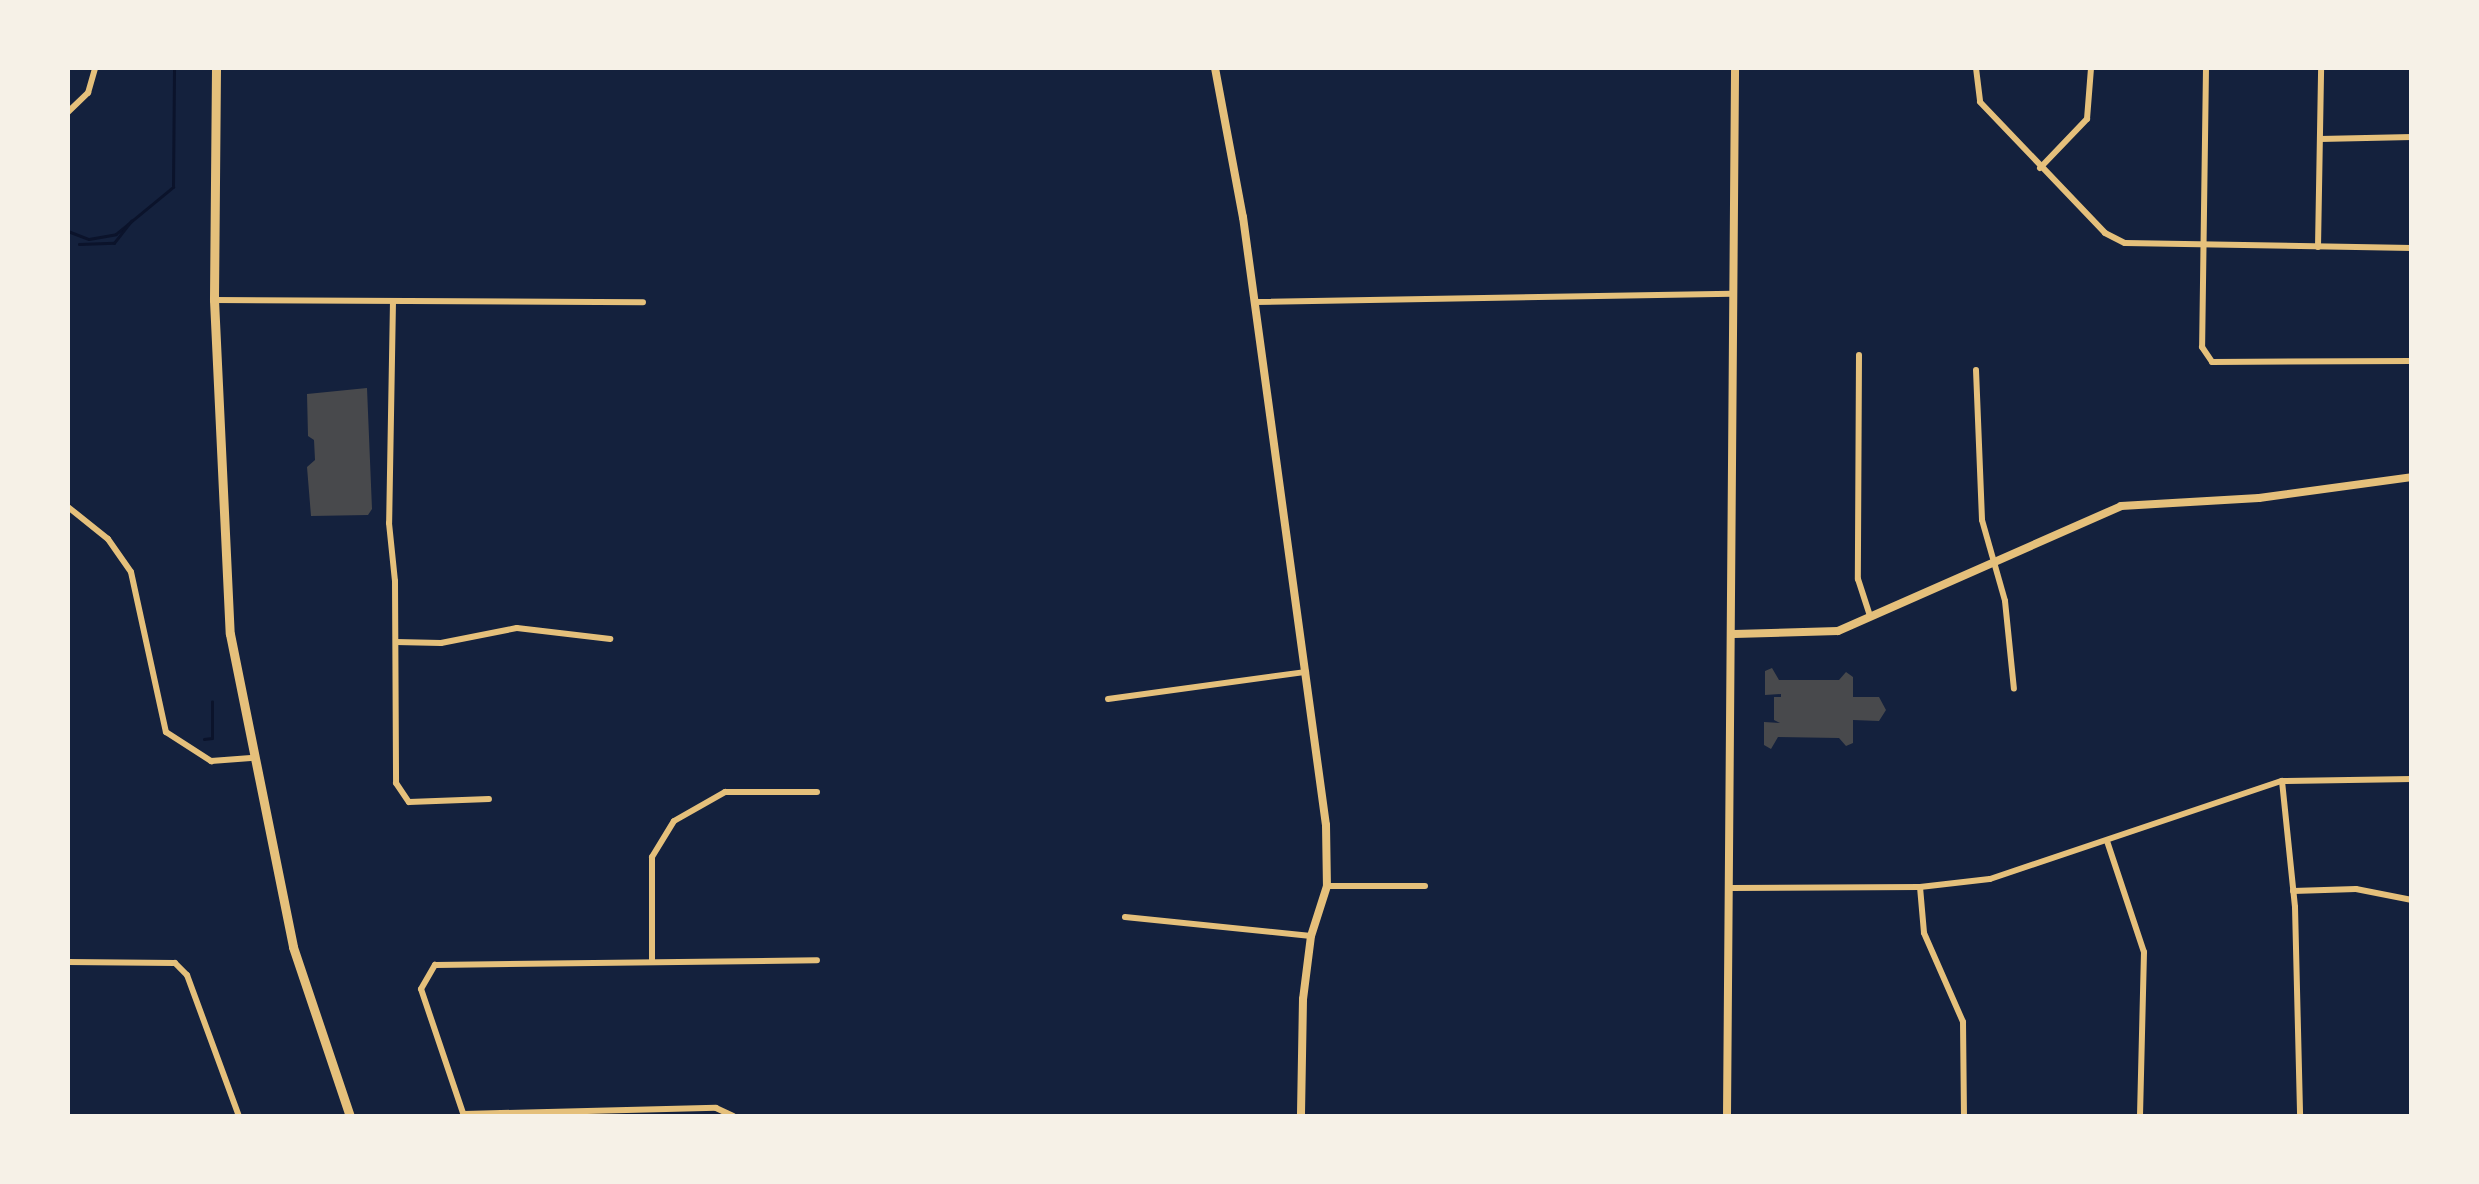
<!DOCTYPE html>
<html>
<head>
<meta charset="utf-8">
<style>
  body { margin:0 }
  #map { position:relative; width:2479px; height:1184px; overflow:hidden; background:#14213d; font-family:"Source Sans 3",sans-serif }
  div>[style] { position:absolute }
  .stream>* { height:2.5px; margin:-1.25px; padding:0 1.25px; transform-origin:1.25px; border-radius:1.25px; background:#0b132b }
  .building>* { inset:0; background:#48494c }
  .minor>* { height:6px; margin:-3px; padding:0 3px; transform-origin:3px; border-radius:3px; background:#e5c07b }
  .tertiary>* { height:8px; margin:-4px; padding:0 4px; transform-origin:4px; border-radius:4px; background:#e5c07b }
  .secondary>* { height:8px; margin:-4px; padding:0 4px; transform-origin:4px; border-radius:4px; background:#e5c07b }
  .primary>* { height:9px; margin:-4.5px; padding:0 4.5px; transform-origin:4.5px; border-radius:4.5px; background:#e5c07b }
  span { translate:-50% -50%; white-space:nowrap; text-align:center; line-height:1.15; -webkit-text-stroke:10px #f6f1e7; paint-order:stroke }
  .frame { position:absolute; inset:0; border:70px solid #f6f1e7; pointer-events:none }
</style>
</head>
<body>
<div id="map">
  <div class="stream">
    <div style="left:68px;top:231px;width:22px;rotate:21deg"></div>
    <div style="left:89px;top:239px;width:27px;rotate:-10deg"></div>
    <div style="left:116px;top:234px;width:74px;rotate:-39.5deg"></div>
    <div style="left:173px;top:187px;width:119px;rotate:-89.5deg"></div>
    <div style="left:79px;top:244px;width:35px;rotate:-2deg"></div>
    <div style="left:114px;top:243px;width:28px;rotate:-52deg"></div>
    <div style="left:204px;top:739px;width:8px;rotate:-7deg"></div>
    <div style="left:212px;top:738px;width:36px;rotate:-90deg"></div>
  </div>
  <div class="building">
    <div style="clip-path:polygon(367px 388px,372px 509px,368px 515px,311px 516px,307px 467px,315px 460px,314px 440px,308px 436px,307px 394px)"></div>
    <div style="clip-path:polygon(1772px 668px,1779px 680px,1839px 680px,1846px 672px,1853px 677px,1853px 697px,1879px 697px,1886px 710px,1879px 721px,1853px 720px,1853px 743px,1846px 746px,1839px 738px,1778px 737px,1771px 749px,1764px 745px,1764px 722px,1780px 723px,1774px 720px,1774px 697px,1781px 697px,1781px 694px,1765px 695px,1765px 671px)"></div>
  </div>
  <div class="minor">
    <div style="left:1976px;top:68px;width:34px;rotate:83deg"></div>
    <div style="left:1980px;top:102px;width:181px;rotate:46.3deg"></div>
    <div style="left:2105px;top:233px;width:22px;rotate:27deg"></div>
    <div style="left:2125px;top:243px;width:287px;rotate:1deg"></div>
    <div style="left:2206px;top:68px;width:279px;rotate:90.8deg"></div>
    <div style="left:2202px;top:347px;width:18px;rotate:56deg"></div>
    <div style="left:2212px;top:362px;width:200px;rotate:-0.3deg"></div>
    <div style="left:68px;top:112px;width:28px;rotate:-44deg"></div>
    <div style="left:88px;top:93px;width:26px;rotate:-74deg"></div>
    <div style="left:2320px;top:139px;width:92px;rotate:-1.2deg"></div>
    <div style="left:2040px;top:168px;width:68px;rotate:-46.2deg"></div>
    <div style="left:2087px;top:119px;width:51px;rotate:-85.5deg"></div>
    <div style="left:2318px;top:247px;width:179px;rotate:-89deg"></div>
    <div style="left:214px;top:300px;width:429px;rotate:0.3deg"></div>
    <div style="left:393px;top:301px;width:222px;rotate:91deg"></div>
    <div style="left:389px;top:523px;width:58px;rotate:84.1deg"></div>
    <div style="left:395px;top:581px;width:202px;rotate:89.7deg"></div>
    <div style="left:396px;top:783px;width:23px;rotate:56deg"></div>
    <div style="left:409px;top:802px;width:80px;rotate:-2.1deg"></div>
    <div style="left:1255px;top:302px;width:477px;rotate:-1deg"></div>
    <div style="left:1859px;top:355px;width:224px;rotate:90.3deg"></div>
    <div style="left:1858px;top:579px;width:40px;rotate:72deg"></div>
    <div style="left:1976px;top:370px;width:150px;rotate:87.7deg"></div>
    <div style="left:1982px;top:520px;width:84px;rotate:74.1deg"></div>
    <div style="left:2005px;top:601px;width:88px;rotate:84.2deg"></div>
    <div style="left:68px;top:507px;width:51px;rotate:38.7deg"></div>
    <div style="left:108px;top:539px;width:40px;rotate:55.1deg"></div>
    <div style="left:131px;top:572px;width:164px;rotate:77.7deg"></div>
    <div style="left:166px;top:732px;width:54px;rotate:32.8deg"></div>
    <div style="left:211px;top:761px;width:40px;rotate:-4.3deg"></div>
    <div style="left:396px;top:642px;width:45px;rotate:1.3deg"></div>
    <div style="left:441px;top:643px;width:77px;rotate:-11.2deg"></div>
    <div style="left:517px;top:628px;width:94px;rotate:6.7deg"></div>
    <div style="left:1108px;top:699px;width:200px;rotate:-7.8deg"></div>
    <div style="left:2282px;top:781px;width:127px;rotate:84.1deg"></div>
    <div style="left:2295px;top:907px;width:209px;rotate:88.6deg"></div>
    <div style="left:2107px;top:841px;width:117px;rotate:71.6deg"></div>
    <div style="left:2144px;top:952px;width:164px;rotate:91.4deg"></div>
    <div style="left:1327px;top:886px;width:98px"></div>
    <div style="left:1920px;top:887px;width:46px;rotate:85deg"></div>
    <div style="left:1924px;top:933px;width:97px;rotate:66.3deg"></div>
    <div style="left:1963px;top:1022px;width:94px;rotate:89.4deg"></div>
    <div style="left:1731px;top:888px;width:189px;rotate:-0.3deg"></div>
    <div style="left:1920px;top:887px;width:70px;rotate:-6.5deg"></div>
    <div style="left:1990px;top:879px;width:308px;rotate:-18.6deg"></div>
    <div style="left:2282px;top:781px;width:130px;rotate:-0.9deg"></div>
    <div style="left:2293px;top:891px;width:63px;rotate:-1.8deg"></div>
    <div style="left:2356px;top:889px;width:57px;rotate:11.1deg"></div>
    <div style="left:1125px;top:917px;width:187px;rotate:5.8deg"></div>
    <div style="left:652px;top:961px;width:104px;rotate:-90deg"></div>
    <div style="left:652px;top:857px;width:42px;rotate:-58.6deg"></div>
    <div style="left:674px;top:821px;width:59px;rotate:-29.6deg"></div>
    <div style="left:725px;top:792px;width:92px"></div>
    <div style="left:68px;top:962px;width:107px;rotate:0.5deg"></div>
    <div style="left:175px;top:963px;width:17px;rotate:45deg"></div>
    <div style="left:187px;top:975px;width:150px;rotate:69.8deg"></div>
    <div style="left:464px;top:1114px;width:252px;rotate:-1.4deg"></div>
    <div style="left:716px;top:1108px;width:19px;rotate:25deg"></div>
    <div style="left:464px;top:1116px;width:134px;rotate:-108.7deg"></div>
    <div style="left:421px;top:989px;width:28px;rotate:-60deg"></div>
    <div style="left:435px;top:965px;width:382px;rotate:-0.7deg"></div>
  </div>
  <div class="tertiary">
    <div style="left:1215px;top:68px;width:152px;rotate:79.4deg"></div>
    <div style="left:1243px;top:217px;width:614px;rotate:82.23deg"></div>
    <div style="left:1326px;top:825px;width:61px;rotate:89.1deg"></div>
    <div style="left:1327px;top:886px;width:52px;rotate:107.7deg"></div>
    <div style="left:1311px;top:936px;width:64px;rotate:97.2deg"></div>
    <div style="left:1303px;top:999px;width:117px;rotate:91deg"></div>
    <div style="left:1734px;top:634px;width:104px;rotate:-1.7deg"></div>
    <div style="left:1838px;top:631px;width:309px;rotate:-23.8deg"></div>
    <div style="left:2121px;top:506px;width:138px;rotate:-3.3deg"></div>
    <div style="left:2259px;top:498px;width:154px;rotate:-7.8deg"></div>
  </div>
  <div class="secondary">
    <div style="left:1727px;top:1116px;width:1048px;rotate:-89.56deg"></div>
  </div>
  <div class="primary">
    <div style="left:216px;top:68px;width:232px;rotate:90.5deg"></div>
    <div style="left:214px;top:300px;width:334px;rotate:87.3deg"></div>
    <div style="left:230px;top:634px;width:319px;rotate:78.6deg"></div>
    <div style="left:293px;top:947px;width:178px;rotate:71.4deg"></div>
  </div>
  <div class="frame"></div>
</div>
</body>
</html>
